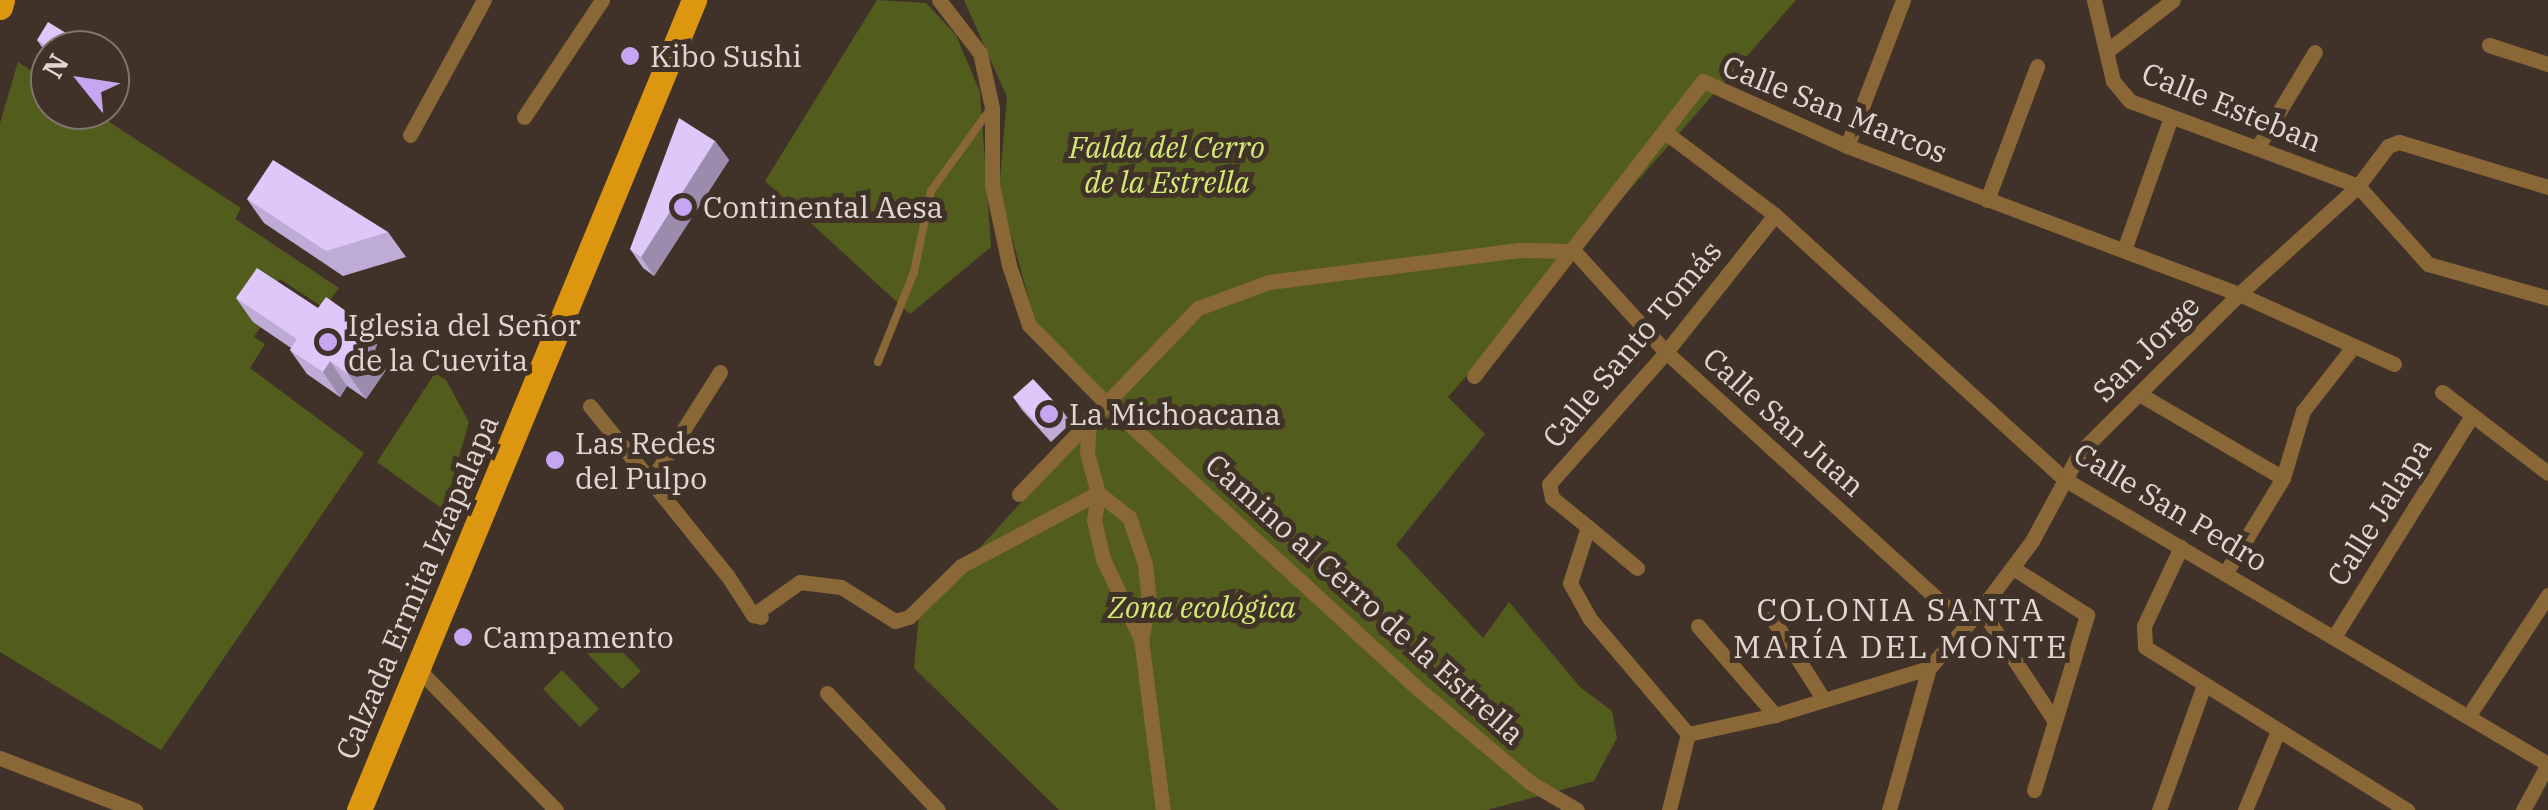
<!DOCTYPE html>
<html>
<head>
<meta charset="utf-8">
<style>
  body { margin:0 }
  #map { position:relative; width:2548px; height:810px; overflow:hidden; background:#403229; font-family:"IBM Plex Serif",serif }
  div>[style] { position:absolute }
  .green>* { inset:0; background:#525d1d }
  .service>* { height:8px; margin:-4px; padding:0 4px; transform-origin:4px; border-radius:4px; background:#8a6736 }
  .minor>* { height:15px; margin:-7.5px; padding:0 7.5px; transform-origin:7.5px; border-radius:7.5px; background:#8a6736 }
  .primary>* { height:25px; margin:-12.5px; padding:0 12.5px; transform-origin:12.5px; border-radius:12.5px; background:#dd960f }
  .wall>* { inset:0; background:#bfacd6 }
  .shaded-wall>* { inset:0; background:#9b8cae }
  .building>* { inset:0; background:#dec8f9 }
  .dots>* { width:28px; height:28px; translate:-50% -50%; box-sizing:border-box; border:5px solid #403229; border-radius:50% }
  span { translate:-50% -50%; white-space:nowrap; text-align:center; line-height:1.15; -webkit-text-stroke:10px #403229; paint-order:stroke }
  .poi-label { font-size:30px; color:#e1d7d2 }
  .left { translate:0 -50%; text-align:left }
  .street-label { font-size:30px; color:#e1d7d2 }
  .park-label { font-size:30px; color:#d4ea73; font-style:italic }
  .neighbourhood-label { font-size:32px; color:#e1d7d2; letter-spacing:2.5px }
  .north { position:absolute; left:30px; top:30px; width:100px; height:100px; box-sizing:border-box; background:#403229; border:2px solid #80746d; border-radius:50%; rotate:300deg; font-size:28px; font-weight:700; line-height:40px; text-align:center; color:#e1d7d2 }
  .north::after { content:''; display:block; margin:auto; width:35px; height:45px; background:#c6a6f0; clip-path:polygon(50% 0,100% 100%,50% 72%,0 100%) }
</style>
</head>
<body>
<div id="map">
  <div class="green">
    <div style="clip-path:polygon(877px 0,926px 3px,956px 35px,980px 92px,991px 247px,910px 314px,765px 181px)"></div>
    <div style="clip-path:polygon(964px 0,1796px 0,1448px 397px,1485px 434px,1396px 545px,1483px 638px,1509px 602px,1580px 687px,1612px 711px,1617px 738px,1594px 781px,1487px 810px,1059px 810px,914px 668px,919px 615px,1111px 403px,1038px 332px,999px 191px,1007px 97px)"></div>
    <div style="clip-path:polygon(18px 62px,50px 83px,50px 110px,91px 110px,241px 208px,235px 219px,339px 288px,324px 308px,280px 279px,264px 301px,273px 308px,254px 337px,265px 344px,250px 368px,364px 453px,161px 750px,0 652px,0 123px)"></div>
    <div style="clip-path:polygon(435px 373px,446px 380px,469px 422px,444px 510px,377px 462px)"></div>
    <div style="clip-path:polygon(604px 633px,641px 671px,622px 689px,585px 651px)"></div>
    <div style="clip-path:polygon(562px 670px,599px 709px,580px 727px,543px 689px)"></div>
  </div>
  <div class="service">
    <div style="left:878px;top:362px;width:97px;rotate:-68.2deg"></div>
    <div style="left:914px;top:272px;width:83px;rotate:-78.1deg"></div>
    <div style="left:931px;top:191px;width:99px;rotate:-54.1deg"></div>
  </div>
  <div class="minor">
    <div style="left:939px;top:0;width:67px;rotate:52.3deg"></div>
    <div style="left:980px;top:53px;width:56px;rotate:77.7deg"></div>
    <div style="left:992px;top:108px;width:77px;rotate:90deg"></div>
    <div style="left:992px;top:185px;width:82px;rotate:78deg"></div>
    <div style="left:1009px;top:265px;width:63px;rotate:71.6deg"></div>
    <div style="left:1029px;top:325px;width:108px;rotate:45.4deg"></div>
    <div style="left:1105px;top:402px;width:423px;rotate:42.5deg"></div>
    <div style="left:1417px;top:688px;width:148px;rotate:39.8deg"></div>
    <div style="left:1531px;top:783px;width:53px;rotate:30.4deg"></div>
    <div style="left:2094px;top:0;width:83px;rotate:76.8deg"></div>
    <div style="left:2113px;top:81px;width:26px;rotate:50deg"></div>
    <div style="left:2130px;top:101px;width:243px;rotate:20.4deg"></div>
    <div style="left:2358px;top:186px;width:105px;rotate:48.1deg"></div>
    <div style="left:2428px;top:264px;width:125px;rotate:15.8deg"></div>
    <div style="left:2489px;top:45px;width:62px;rotate:17.9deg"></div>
    <div style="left:2107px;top:51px;width:83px;rotate:-37.7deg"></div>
    <div style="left:524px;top:117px;width:141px;rotate:-56.3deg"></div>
    <div style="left:1665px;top:132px;width:138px;rotate:37deg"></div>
    <div style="left:1775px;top:215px;width:391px;rotate:42.4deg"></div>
    <div style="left:2064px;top:479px;width:562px;rotate:30.49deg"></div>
    <div style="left:410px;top:135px;width:154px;rotate:-61.3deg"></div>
    <div style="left:1847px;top:146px;width:156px;rotate:-69deg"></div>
    <div style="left:2257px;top:148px;width:112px;rotate:-58.9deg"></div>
    <div style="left:1987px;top:200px;width:143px;rotate:-69.5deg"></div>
    <div style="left:2124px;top:250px;width:141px;rotate:-70.5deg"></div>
    <div style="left:1474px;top:376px;width:373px;rotate:-52.2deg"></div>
    <div style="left:1703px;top:81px;width:158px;rotate:24.3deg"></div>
    <div style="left:1847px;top:146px;width:419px;rotate:20.7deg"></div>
    <div style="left:2239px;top:294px;width:170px;rotate:24.3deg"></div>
    <div style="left:2442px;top:392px;width:133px;rotate:37.4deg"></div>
    <div style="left:2141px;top:395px;width:164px;rotate:30.3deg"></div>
    <div style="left:590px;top:406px;width:218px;rotate:51deg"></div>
    <div style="left:727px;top:575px;width:48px;rotate:57deg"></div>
    <div style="left:753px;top:615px;width:8px;rotate:14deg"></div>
    <div style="left:1089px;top:418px;width:35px;rotate:93deg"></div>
    <div style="left:1087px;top:453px;width:41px;rotate:74.6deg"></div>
    <div style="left:1098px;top:493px;width:39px;rotate:38deg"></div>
    <div style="left:1129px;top:517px;width:50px;rotate:71.2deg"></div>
    <div style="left:1145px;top:564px;width:38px;rotate:84deg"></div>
    <div style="left:1149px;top:602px;width:38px;rotate:102deg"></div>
    <div style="left:1141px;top:639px;width:172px;rotate:82.7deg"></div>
    <div style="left:651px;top:481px;width:129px;rotate:-57.7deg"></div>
    <div style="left:1098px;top:493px;width:27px;rotate:98deg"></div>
    <div style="left:1094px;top:520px;width:40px;rotate:77deg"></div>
    <div style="left:1103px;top:559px;width:89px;rotate:64.6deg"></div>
    <div style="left:1019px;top:494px;width:258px;rotate:-46.1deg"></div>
    <div style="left:1198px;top:308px;width:76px;rotate:-20.1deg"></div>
    <div style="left:1269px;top:282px;width:252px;rotate:-7.3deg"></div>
    <div style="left:1519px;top:250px;width:55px;rotate:1deg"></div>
    <div style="left:1574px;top:251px;width:137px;rotate:47.7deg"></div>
    <div style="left:1666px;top:352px;width:406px;rotate:42.3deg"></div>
    <div style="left:1588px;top:527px;width:64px;rotate:39.9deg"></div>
    <div style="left:2181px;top:547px;width:87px;rotate:115.1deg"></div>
    <div style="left:2144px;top:626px;width:21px;rotate:87deg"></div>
    <div style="left:2145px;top:647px;width:309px;rotate:31.9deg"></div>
    <div style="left:2013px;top:568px;width:88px;rotate:32.4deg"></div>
    <div style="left:2087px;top:615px;width:183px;rotate:106.8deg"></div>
    <div style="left:2226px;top:572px;width:110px;rotate:-58.8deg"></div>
    <div style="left:2283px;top:478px;width:70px;rotate:-73.4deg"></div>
    <div style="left:2303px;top:411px;width:80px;rotate:-52.1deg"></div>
    <div style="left:1981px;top:609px;width:133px;rotate:56.7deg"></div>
    <div style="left:753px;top:615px;width:57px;rotate:-35.1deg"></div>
    <div style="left:800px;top:582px;width:41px;rotate:7deg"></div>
    <div style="left:841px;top:587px;width:64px;rotate:32.2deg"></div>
    <div style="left:895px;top:621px;width:15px;rotate:-16deg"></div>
    <div style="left:909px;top:617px;width:73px;rotate:-44.4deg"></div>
    <div style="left:961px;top:566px;width:155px;rotate:-28.1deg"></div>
    <div style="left:1772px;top:618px;width:93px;rotate:57.7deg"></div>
    <div style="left:1698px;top:626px;width:118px;rotate:49.1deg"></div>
    <div style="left:2334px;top:637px;width:261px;rotate:-58.1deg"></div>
    <div style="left:418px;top:669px;width:197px;rotate:45.6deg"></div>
    <div style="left:827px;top:693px;width:161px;rotate:46.5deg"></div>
    <div style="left:2469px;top:715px;width:144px;rotate:-56.6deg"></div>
    <div style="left:1688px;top:734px;width:89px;rotate:-12.3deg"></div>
    <div style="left:1775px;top:715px;width:161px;rotate:-17deg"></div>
    <div style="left:0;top:758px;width:145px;rotate:21.1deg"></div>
    <div style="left:1669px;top:810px;width:78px;rotate:-76deg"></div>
    <div style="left:1688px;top:734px;width:151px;rotate:-130.4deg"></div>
    <div style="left:1590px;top:619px;width:41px;rotate:-119.1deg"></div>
    <div style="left:1570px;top:583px;width:59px;rotate:-72.2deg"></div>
    <div style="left:1588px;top:527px;width:46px;rotate:-141.1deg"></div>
    <div style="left:1552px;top:498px;width:14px;rotate:-102deg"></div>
    <div style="left:1549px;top:484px;width:176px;rotate:-48.4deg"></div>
    <div style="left:1666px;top:352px;width:175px;rotate:-51.5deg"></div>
    <div style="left:1889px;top:810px;width:148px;rotate:-74.3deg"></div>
    <div style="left:1929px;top:668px;width:79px;rotate:-48.6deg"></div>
    <div style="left:1981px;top:609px;width:85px;rotate:-53.1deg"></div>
    <div style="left:2032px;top:541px;width:101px;rotate:-61.7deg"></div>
    <div style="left:2080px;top:452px;width:224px;rotate:-44.8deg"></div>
    <div style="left:2239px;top:294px;width:161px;rotate:-42.2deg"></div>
    <div style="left:2358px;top:186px;width:50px;rotate:-53.1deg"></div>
    <div style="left:2388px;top:146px;width:12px;rotate:-20deg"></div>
    <div style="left:2399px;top:142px;width:156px;rotate:16.8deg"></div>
    <div style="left:2159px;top:810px;width:133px;rotate:-70.2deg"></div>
    <div style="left:2245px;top:810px;width:86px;rotate:-67.3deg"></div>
    <div style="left:2523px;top:810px;width:52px;rotate:-61.5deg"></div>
  </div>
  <div class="primary">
    <div style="left:0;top:7px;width:7px;rotate:-74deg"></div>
    <div style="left:359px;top:810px;width:877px;rotate:-67.53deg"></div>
  </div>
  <div class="wall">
    <div style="clip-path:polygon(37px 40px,79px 41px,85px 50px,50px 50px,50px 55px,46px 53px)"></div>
    <div style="clip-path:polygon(715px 141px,729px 160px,654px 276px,643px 268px,630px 249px)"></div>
    <div style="clip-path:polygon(247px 199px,388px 232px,406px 257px,343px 276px,264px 223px)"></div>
    <div style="clip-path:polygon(236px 298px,318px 308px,360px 321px,377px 345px,375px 349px,388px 367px,366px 399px,347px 386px,340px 397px,307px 374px,290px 350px,291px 348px,253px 322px)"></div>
    <div style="clip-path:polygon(1013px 397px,1062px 410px,1071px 423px,1051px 442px,1022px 410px)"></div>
  </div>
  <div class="shaded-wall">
    <div style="clip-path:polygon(79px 41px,85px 50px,74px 50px)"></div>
    <div style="clip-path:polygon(715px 141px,729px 160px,654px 276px,641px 257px)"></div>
    <div style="clip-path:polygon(360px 321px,377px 345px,375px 349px,388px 367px,366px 399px,348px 374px,353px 331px)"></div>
    <div style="clip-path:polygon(330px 361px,347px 386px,340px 397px,323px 372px)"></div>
  </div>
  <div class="building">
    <div style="clip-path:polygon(48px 22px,79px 41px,74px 50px,54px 50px,37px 40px)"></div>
    <div style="clip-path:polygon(679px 118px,715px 141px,641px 257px,630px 249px)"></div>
    <div style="clip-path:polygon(273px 160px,388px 232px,326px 251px,247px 199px)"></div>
    <div style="clip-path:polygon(257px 268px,318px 308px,326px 297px,360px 321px,353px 331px,370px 342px,348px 374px,330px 361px,323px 372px,290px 350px,297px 339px,236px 298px)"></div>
    <div style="clip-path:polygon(1033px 379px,1062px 410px,1042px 429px,1013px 397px)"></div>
  </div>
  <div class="dots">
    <div style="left:630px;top:56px;background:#c6a6f0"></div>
    <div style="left:683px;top:207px;background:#c6a6f0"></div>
    <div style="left:328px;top:342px;background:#c6a6f0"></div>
    <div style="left:1049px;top:414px;background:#c6a6f0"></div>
    <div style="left:555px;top:460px;background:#c6a6f0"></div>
    <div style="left:463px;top:637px;background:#c6a6f0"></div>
  </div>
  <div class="poi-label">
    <span class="left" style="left:650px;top:56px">Kibo Sushi</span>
    <span class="left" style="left:703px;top:207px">Continental Aesa</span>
    <span class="left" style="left:348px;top:342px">Iglesia del Señor<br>de la Cuevita</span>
    <span class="left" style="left:1069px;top:414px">La Michoacana</span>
    <span class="left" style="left:575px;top:460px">Las Redes<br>del Pulpo</span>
    <span class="left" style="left:483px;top:637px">Campamento</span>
  </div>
  <div class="street-label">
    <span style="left:2232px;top:107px;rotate:22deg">Calle Esteban</span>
    <span style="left:1835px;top:109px;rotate:22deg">Calle San Marcos</span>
    <span style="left:1632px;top:344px;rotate:-50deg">Calle Santo Tomás</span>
    <span style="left:2146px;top:348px;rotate:-45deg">San Jorge</span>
    <span style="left:1784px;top:422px;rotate:42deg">Calle San Juan</span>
    <span style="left:2171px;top:507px;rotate:31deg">Calle San Pedro</span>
    <span style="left:2379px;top:512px;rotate:-58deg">Calle Jalapa</span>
    <span style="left:417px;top:587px;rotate:-67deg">Calzada Ermita Iztapalapa</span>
    <span style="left:1365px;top:599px;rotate:42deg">Camino al Cerro de la Estrella</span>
  </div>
  <div class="park-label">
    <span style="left:1167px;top:164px">Falda del Cerro<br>de la Estrella</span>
    <span style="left:1202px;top:607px">Zona ecológica</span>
  </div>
  <div class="neighbourhood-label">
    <span style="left:1901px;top:628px">COLONIA SANTA<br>MARÍA DEL MONTE</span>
  </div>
  <div class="north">N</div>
</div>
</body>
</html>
